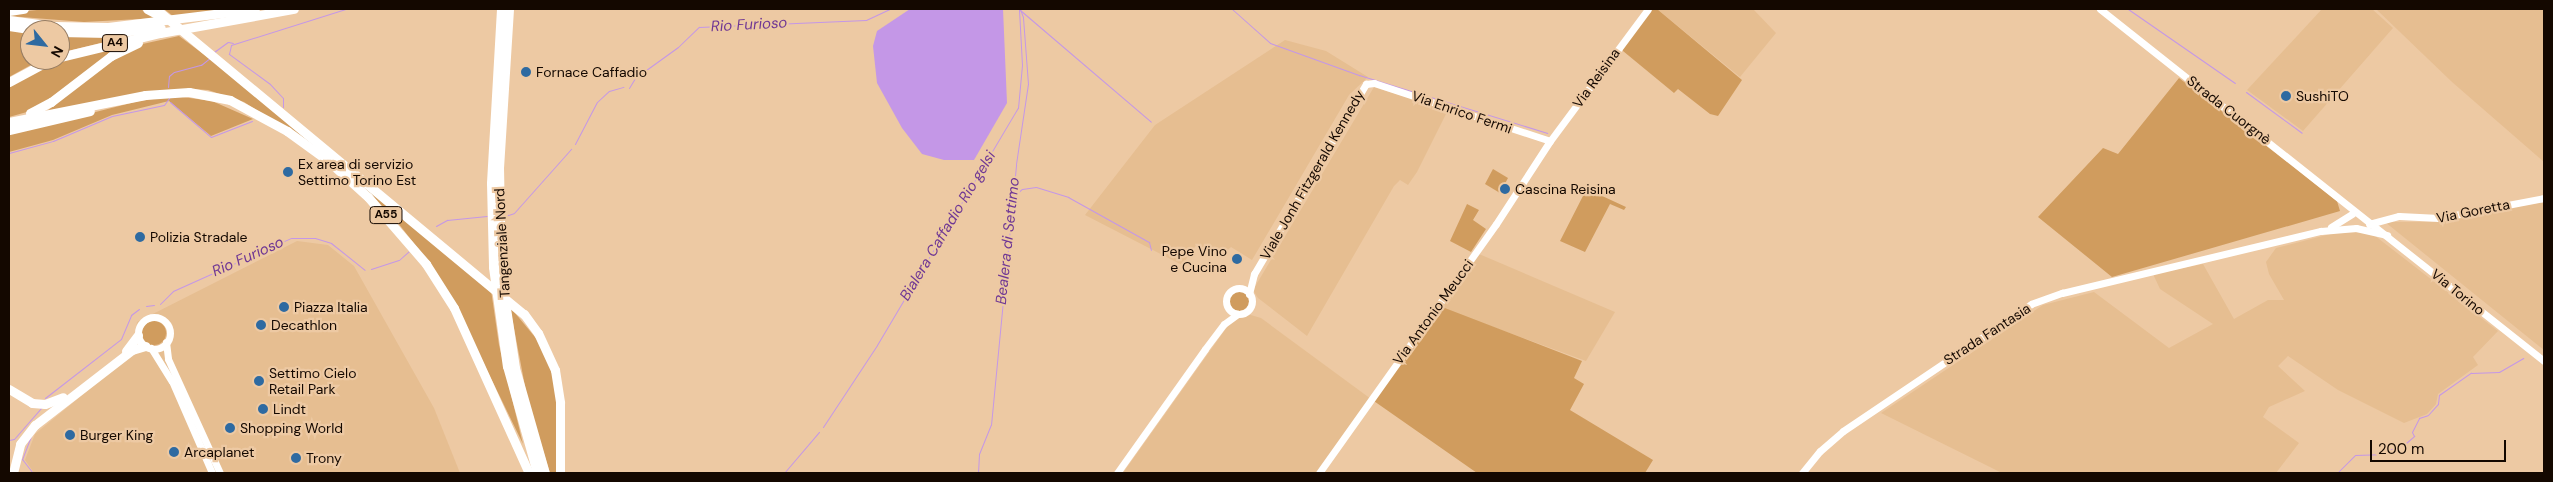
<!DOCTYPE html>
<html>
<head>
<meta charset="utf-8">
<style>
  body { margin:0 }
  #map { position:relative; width:2553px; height:482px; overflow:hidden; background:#edc9a3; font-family:"DM Sans",sans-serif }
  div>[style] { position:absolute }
  .built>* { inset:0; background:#e6be91 }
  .green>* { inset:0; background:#d09c5e }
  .round { border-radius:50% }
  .water>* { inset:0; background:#c497e7 }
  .stream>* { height:1px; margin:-0.5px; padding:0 0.5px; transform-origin:0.5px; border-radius:0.5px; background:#c497e7 }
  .secondary>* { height:7px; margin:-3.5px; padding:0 3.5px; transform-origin:3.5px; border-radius:3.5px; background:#fff }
  .secondary>.ring { margin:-3.5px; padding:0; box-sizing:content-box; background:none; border:7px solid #fff; border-radius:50% }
  .highway>* { height:9px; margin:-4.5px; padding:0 4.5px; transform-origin:4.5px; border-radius:4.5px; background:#fff }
  .dots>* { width:14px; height:14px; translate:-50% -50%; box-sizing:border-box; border:2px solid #edc9a3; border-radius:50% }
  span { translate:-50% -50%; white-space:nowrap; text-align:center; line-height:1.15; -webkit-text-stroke:4.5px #edc9a3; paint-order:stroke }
  .shield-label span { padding:1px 4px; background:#edc9a3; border:1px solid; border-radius:4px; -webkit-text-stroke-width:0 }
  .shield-label { font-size:12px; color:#140800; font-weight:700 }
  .poi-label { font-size:14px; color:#140800 }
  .left { translate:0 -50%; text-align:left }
  .right { translate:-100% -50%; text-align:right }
  .street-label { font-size:14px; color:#140800 }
  .water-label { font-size:15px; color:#6f3794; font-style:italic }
  .frame { position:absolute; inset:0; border:10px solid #140800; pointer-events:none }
  .north { position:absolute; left:20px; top:20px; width:50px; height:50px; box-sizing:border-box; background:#edc9a3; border:1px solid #967c62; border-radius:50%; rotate:119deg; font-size:14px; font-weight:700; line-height:20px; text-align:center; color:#140800 }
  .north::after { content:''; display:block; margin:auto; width:18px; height:22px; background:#2e6aa1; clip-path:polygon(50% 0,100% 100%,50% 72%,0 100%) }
  .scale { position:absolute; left:2370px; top:440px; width:136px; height:22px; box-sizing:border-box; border:2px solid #140800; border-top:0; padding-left:6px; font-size:15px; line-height:18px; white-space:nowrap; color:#140800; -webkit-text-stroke:4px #edc9a3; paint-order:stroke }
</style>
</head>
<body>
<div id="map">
  <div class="built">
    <div style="clip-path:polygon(1657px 9px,1753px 9px,1776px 33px,1740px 77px)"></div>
    <div style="clip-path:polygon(2322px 9px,2372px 9px,2393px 28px,2303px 131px,2247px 90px)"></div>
    <div style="clip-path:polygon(2376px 9px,2544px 9px,2544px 162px,2452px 82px)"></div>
    <div style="clip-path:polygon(1285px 40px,1326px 51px,1368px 77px,1349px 95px,1252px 260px,1231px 247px,1220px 257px,1197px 244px,1182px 265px,1085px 215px,1155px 125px)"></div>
    <div style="clip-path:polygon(1374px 87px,1448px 110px,1417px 172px,1408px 185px,1400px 180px,1394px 186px,1307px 336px,1258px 298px,1253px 290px)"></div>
    <div style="clip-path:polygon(2544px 202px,2544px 350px,2385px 222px,2432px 222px)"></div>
    <div style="clip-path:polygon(2370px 232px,2498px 331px,2473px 357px,2478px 365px,2438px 394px,2436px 404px,2427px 414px,2404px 423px,2338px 390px,2288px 356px,2278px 366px,2305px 391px,2269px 407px,2263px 417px,2299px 443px,2276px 473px,2002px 473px,1881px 413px,2043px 305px,2094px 292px,2169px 348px,2213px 324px,2160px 289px,2153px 274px,2203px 264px,2234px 319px,2268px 300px,2284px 300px,2269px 274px,2266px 262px,2276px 248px,2334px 233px)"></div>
    <div style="clip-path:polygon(297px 241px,328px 245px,354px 266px,434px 408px,460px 473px,34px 473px,25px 460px,35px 434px,132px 354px,137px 322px)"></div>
    <div style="clip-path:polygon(1479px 254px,1615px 312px,1586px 361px,1441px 308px)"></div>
    <div style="clip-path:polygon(1244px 313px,1261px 318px,1371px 399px,1317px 473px,1123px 473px,1232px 320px)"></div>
  </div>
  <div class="green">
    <div style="clip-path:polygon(46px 9px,140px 9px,158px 18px,84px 22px,9px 16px,9px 13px)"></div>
    <div style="clip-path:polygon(164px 9px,228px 9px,173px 16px)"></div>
    <div style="clip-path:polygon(1651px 9px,1657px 9px,1742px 80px,1718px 116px,1710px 114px,1678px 89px,1674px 93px,1623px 51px,1622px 48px)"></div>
    <div style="clip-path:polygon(9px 30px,30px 33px,30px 60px,40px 60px,9px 77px)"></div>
    <div style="clip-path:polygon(60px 36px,121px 36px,121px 38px,60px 53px)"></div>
    <div style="clip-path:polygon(179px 36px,214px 62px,321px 151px,244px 102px,208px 90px,192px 89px,46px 112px,103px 65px,138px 45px)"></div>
    <div style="clip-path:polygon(121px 46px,34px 110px,9px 117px,9px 87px,21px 77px,56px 62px)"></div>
    <div style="clip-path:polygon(2179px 78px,2337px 201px,2340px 211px,2112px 277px,2038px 217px,2103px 148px,2118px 154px)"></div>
    <div style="clip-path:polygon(175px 96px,212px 101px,253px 119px,211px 136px,169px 101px,112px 115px,53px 140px,9px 152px,9px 134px,139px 101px)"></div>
    <div style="clip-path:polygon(1493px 169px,1508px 178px,1500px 193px,1485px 184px)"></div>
    <div style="clip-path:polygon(347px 171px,491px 290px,499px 345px,523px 444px,462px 319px,424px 256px,398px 223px)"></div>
    <div style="clip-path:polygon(1572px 182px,1626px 207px,1624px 210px,1610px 204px,1585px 252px,1560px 241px,1584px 194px,1570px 187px)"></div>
    <div style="clip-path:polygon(1467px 204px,1479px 210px,1473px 220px,1486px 229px,1471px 252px,1450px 241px)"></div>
    <div class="round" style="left:1229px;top:291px;width:20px;height:20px"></div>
    <div style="clip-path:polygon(1437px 305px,1582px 361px,1574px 378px,1584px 384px,1570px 410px,1653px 460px,1645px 473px,1477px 473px,1371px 399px)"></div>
    <div style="clip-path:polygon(510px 307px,544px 348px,557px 387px,557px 473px,550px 473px,528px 402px)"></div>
    <div class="round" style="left:142px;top:321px;width:24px;height:24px"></div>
  </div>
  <div class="water">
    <div style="clip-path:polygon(910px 9px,1003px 9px,1007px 103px,974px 160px,944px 160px,922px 154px,902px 128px,877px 83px,873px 46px,877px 31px)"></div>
  </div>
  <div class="stream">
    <div style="left:1232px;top:9px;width:51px;rotate:41.8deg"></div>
    <div style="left:1270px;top:43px;width:95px;rotate:19.8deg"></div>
    <div style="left:1359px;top:75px;width:197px;rotate:17.1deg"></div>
    <div style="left:2128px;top:9px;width:130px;rotate:34.7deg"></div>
    <div style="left:1020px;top:10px;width:172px;rotate:40.5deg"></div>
    <div style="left:214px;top:52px;width:17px;rotate:-36deg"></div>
    <div style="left:228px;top:42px;width:5px;rotate:11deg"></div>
    <div style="left:168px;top:87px;width:11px;rotate:-85deg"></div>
    <div style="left:169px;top:76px;width:6px;rotate:-39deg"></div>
    <div style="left:174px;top:72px;width:28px;rotate:-15deg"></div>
    <div style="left:201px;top:65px;width:11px;rotate:-38deg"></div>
    <div style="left:629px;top:88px;width:12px;rotate:-59deg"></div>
    <div style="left:635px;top:78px;width:53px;rotate:-35.8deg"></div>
    <div style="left:678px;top:47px;width:29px;rotate:-44deg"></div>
    <div style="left:699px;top:27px;width:167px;rotate:-2.4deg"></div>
    <div style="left:866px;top:20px;width:26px;rotate:-25deg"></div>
    <div style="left:2246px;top:92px;width:69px;rotate:36.2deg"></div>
    <div style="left:170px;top:102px;width:54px;rotate:40.5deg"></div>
    <div style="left:211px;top:137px;width:44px;rotate:-21.3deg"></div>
    <div style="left:283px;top:107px;width:9px;rotate:-90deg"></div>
    <div style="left:283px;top:98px;width:19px;rotate:-133deg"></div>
    <div style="left:270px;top:84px;width:51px;rotate:-143.8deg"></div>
    <div style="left:229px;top:54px;width:9px;rotate:-77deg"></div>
    <div style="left:231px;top:45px;width:120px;rotate:-17.5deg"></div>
    <div style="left:575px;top:144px;width:47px;rotate:-62.4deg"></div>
    <div style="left:597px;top:102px;width:16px;rotate:-43deg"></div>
    <div style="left:609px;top:91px;width:15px;rotate:-16deg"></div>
    <div style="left:9px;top:153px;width:46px;rotate:-15.3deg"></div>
    <div style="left:53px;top:141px;width:64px;rotate:-23deg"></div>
    <div style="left:112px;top:116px;width:53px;rotate:-11.9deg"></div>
    <div style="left:164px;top:105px;width:9px;rotate:-54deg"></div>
    <div style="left:1013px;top:197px;width:12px;rotate:-42deg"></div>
    <div style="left:1022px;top:189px;width:14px;rotate:-8deg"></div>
    <div style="left:1036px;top:187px;width:34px;rotate:17deg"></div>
    <div style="left:1068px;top:197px;width:93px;rotate:29.1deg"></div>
    <div style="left:1149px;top:242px;width:8px;rotate:76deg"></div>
    <div style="left:505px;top:216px;width:9px;rotate:-18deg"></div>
    <div style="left:514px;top:213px;width:86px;rotate:-48.3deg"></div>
    <div style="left:436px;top:226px;width:13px;rotate:-29deg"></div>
    <div style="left:447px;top:220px;width:40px;rotate:-5.7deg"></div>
    <div style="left:371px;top:269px;width:29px;rotate:-18deg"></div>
    <div style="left:399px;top:260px;width:13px;rotate:-42deg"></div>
    <div style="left:160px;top:304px;width:18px;rotate:-45deg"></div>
    <div style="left:173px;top:291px;width:129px;rotate:-24.2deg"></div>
    <div style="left:291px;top:238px;width:24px"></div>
    <div style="left:315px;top:238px;width:17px;rotate:17deg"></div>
    <div style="left:331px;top:243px;width:43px;rotate:38.5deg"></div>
    <div style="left:146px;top:306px;width:8px;rotate:-7deg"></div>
    <div style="left:45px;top:398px;width:96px;rotate:-37.8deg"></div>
    <div style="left:121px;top:339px;width:26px;rotate:-67deg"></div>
    <div style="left:131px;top:315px;width:10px;rotate:-37deg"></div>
    <div style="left:823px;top:427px;width:98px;rotate:-56.6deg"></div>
    <div style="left:877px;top:345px;width:276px;rotate:-59.3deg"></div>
    <div style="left:1018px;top:108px;width:43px;rotate:-84.7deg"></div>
    <div style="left:1022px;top:65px;width:56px;rotate:-93.1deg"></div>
    <div style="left:31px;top:436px;width:25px;rotate:111deg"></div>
    <div style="left:22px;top:459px;width:18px;rotate:52deg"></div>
    <div style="left:9px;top:440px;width:5px;rotate:-11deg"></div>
    <div style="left:14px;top:439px;width:41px;rotate:-48.9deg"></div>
    <div style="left:784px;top:473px;width:54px;rotate:-49.5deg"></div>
    <div style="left:978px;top:473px;width:19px;rotate:-87deg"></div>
    <div style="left:979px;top:454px;width:31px;rotate:-68deg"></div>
    <div style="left:991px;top:425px;width:262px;rotate:-84.5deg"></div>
    <div style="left:1016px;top:164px;width:81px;rotate:-81.5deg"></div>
    <div style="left:1028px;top:84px;width:67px;rotate:-94.3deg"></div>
    <div style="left:1023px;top:17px;width:9px;rotate:-111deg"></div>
    <div style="left:2337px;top:473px;width:25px;rotate:-45deg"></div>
    <div style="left:2355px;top:455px;width:24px;rotate:-2deg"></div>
    <div style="left:2379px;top:454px;width:29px;rotate:-22deg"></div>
    <div style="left:2406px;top:443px;width:11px;rotate:-41deg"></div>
    <div style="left:2414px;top:436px;width:4px;rotate:-117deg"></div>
    <div style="left:2412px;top:432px;width:16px;rotate:-63deg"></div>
    <div style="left:2419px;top:418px;width:9px;rotate:-18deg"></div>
    <div style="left:2428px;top:415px;width:15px;rotate:-48deg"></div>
    <div style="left:2438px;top:404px;width:9px;rotate:-84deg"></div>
    <div style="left:2439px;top:395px;width:39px;rotate:-35deg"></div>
    <div style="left:2471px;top:373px;width:28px;rotate:-2deg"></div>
    <div style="left:2499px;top:372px;width:28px;rotate:-30deg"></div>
  </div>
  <div class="secondary">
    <div style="left:2100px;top:9px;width:567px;rotate:38.41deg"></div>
    <div style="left:2369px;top:224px;width:31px;rotate:-15deg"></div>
    <div style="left:2399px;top:216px;width:40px;rotate:2.9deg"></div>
    <div style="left:2439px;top:218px;width:107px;rotate:-10.8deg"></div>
    <div style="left:2331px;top:227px;width:25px;rotate:-32deg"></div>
    <div class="ring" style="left:1226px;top:288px;width:19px;height:19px"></div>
    <div style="left:1249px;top:294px;width:21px;rotate:-76deg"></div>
    <div style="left:1254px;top:274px;width:221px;rotate:-59.5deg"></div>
    <div style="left:1366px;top:84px;width:8px;rotate:-7deg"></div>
    <div style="left:1374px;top:83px;width:185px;rotate:18.2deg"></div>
    <div class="ring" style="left:138px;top:317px;width:25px;height:25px"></div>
    <div style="left:166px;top:342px;width:17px;rotate:83deg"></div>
    <div style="left:168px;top:359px;width:125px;rotate:65.5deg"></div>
    <div style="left:151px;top:348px;width:39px;rotate:58deg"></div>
    <div style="left:172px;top:381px;width:100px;rotate:66.5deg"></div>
    <div style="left:1117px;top:473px;width:152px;rotate:-54.6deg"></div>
    <div style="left:1205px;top:349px;width:31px;rotate:-53deg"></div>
    <div style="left:1224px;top:324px;width:17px;rotate:-36deg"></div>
    <div style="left:1319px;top:473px;width:305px;rotate:-54.6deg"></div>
    <div style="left:1496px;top:224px;width:99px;rotate:-57deg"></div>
    <div style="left:1550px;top:141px;width:164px;rotate:-53.4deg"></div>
    <div style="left:1802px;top:473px;width:28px;rotate:-51deg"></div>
    <div style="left:1820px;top:451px;width:30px;rotate:-41deg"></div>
    <div style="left:1843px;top:431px;width:227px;rotate:-34deg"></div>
    <div style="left:2031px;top:304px;width:33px;rotate:-20deg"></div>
    <div style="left:2062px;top:293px;width:266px;rotate:-13.5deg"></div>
    <div style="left:2321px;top:231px;width:35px;rotate:-5deg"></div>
    <div style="left:2356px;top:228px;width:32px;rotate:13deg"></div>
  </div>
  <div class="highway">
    <div style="left:147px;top:9px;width:15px;rotate:28deg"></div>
    <div style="left:156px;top:9px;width:478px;rotate:39.7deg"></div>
    <div style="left:524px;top:314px;width:24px;rotate:54deg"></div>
    <div style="left:538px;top:333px;width:41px;rotate:65.3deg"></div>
    <div style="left:555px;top:370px;width:33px;rotate:81deg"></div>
    <div style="left:560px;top:403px;width:70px;rotate:90deg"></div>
    <div style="left:501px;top:9px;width:174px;rotate:93.3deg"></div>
    <div style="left:491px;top:183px;width:84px;rotate:88.6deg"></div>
    <div style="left:493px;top:267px;width:100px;rotate:82deg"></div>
    <div style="left:507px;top:366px;width:111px;rotate:74.3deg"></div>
    <div style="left:509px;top:9px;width:158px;rotate:93.6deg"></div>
    <div style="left:499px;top:167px;width:108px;rotate:88.9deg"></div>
    <div style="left:501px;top:275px;width:94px;rotate:81.4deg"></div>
    <div style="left:515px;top:368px;width:109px;rotate:74.1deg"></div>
    <div style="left:9px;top:11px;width:15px;rotate:-8deg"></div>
    <div style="left:9px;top:20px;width:45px;rotate:7.6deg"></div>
    <div style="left:54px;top:26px;width:54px;rotate:1.1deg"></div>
    <div style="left:108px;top:27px;width:148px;rotate:-7deg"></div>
    <div style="left:9px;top:26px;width:25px;rotate:9deg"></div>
    <div style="left:60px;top:32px;width:48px;rotate:1.2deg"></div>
    <div style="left:108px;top:33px;width:53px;rotate:-5.4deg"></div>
    <div style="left:60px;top:57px;width:103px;rotate:-13.5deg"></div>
    <div style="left:160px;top:33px;width:136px;rotate:-10.2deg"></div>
    <div style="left:9px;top:82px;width:47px;rotate:-28.2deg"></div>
    <div style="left:30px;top:113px;width:24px;rotate:-28deg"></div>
    <div style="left:51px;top:102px;width:76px;rotate:-37.5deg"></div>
    <div style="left:111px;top:56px;width:30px;rotate:-26deg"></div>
    <div style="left:9px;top:122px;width:139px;rotate:-11.2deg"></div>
    <div style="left:145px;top:95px;width:44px;rotate:-3.9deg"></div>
    <div style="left:189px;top:92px;width:42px;rotate:11deg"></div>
    <div style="left:230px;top:100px;width:65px;rotate:28.5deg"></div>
    <div style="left:287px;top:131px;width:49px;rotate:35.9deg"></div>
    <div style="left:327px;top:160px;width:55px;rotate:42.1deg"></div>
    <div style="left:368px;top:197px;width:89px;rotate:49.1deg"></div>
    <div style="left:426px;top:264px;width:52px;rotate:57.5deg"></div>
    <div style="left:454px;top:308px;width:181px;rotate:65.6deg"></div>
    <div style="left:9px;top:130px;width:83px;rotate:-13.2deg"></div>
    <div style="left:126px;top:351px;width:20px;rotate:-53deg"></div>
    <div style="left:9px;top:389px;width:27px;rotate:31deg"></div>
    <div style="left:32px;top:403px;width:13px;rotate:4deg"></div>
    <div style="left:45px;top:404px;width:19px;rotate:-21deg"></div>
    <div style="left:13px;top:473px;width:30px;rotate:-76deg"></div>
    <div style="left:20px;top:444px;width:24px;rotate:-52deg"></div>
    <div style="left:35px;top:425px;width:123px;rotate:-37.7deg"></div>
    <div style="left:132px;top:350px;width:14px;rotate:-17deg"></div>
  </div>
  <div class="dots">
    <div style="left:526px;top:72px;background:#2e6aa1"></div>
    <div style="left:2286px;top:96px;background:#2e6aa1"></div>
    <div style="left:288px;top:172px;background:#2e6aa1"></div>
    <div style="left:1505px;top:189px;background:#2e6aa1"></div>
    <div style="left:140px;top:237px;background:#2e6aa1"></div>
    <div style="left:1237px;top:259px;background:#2e6aa1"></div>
    <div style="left:284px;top:307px;background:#2e6aa1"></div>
    <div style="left:261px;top:325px;background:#2e6aa1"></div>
    <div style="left:259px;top:381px;background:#2e6aa1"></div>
    <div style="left:263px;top:409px;background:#2e6aa1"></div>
    <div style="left:230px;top:428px;background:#2e6aa1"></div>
    <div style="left:70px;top:435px;background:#2e6aa1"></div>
    <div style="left:174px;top:452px;background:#2e6aa1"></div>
    <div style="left:296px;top:458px;background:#2e6aa1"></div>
  </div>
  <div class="shield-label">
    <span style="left:115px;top:43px">A4</span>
    <span style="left:386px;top:215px">A55</span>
  </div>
  <div class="poi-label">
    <span class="left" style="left:536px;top:72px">Fornace Caffadio</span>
    <span class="left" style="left:2296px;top:96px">SushiTO</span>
    <span class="left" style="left:298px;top:172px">Ex area di servizio<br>Settimo Torino Est</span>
    <span class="left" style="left:1515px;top:189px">Cascina Reisina</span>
    <span class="left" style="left:150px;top:237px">Polizia Stradale</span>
    <span class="right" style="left:1227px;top:259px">Pepe Vino<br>e Cucina</span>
    <span class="left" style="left:294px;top:307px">Piazza Italia</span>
    <span class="left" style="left:271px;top:325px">Decathlon</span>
    <span class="left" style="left:269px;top:381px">Settimo Cielo<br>Retail Park</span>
    <span class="left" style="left:273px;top:409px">Lindt</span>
    <span class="left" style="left:240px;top:428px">Shopping World</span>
    <span class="left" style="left:80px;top:435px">Burger King</span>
    <span class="left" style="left:184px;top:452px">Arcaplanet</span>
    <span class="left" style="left:306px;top:458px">Trony</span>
  </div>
  <div class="street-label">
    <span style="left:1596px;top:78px;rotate:-54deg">Via Reisina</span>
    <span style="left:2229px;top:110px;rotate:38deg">Strada Cuorgnè</span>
    <span style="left:1462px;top:112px;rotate:19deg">Via Enrico Fermi</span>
    <span style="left:1312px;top:175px;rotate:-60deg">Viale Jonh Fitzgerald Kennedy</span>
    <span style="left:2473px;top:211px;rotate:-11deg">Via Goretta</span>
    <span style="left:502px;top:243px;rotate:-93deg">Tangenziale Nord</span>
    <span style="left:2458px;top:292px;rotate:39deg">Via Torino</span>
    <span style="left:1433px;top:312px;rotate:-54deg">Via Antonio Meucci</span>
    <span style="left:1987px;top:334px;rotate:-33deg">Strada Fantasia</span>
  </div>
  <div class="water-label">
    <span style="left:749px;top:25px;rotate:-3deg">Rio Furioso</span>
    <span style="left:948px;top:226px;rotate:-59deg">Bialera Caffadio Rio gelsi</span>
    <span style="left:1008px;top:241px;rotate:-84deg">Bealera di Settimo</span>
    <span style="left:248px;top:257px;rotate:-24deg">Rio Furioso</span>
  </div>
  <div class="frame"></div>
  <div class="north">N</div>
  <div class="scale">200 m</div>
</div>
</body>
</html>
